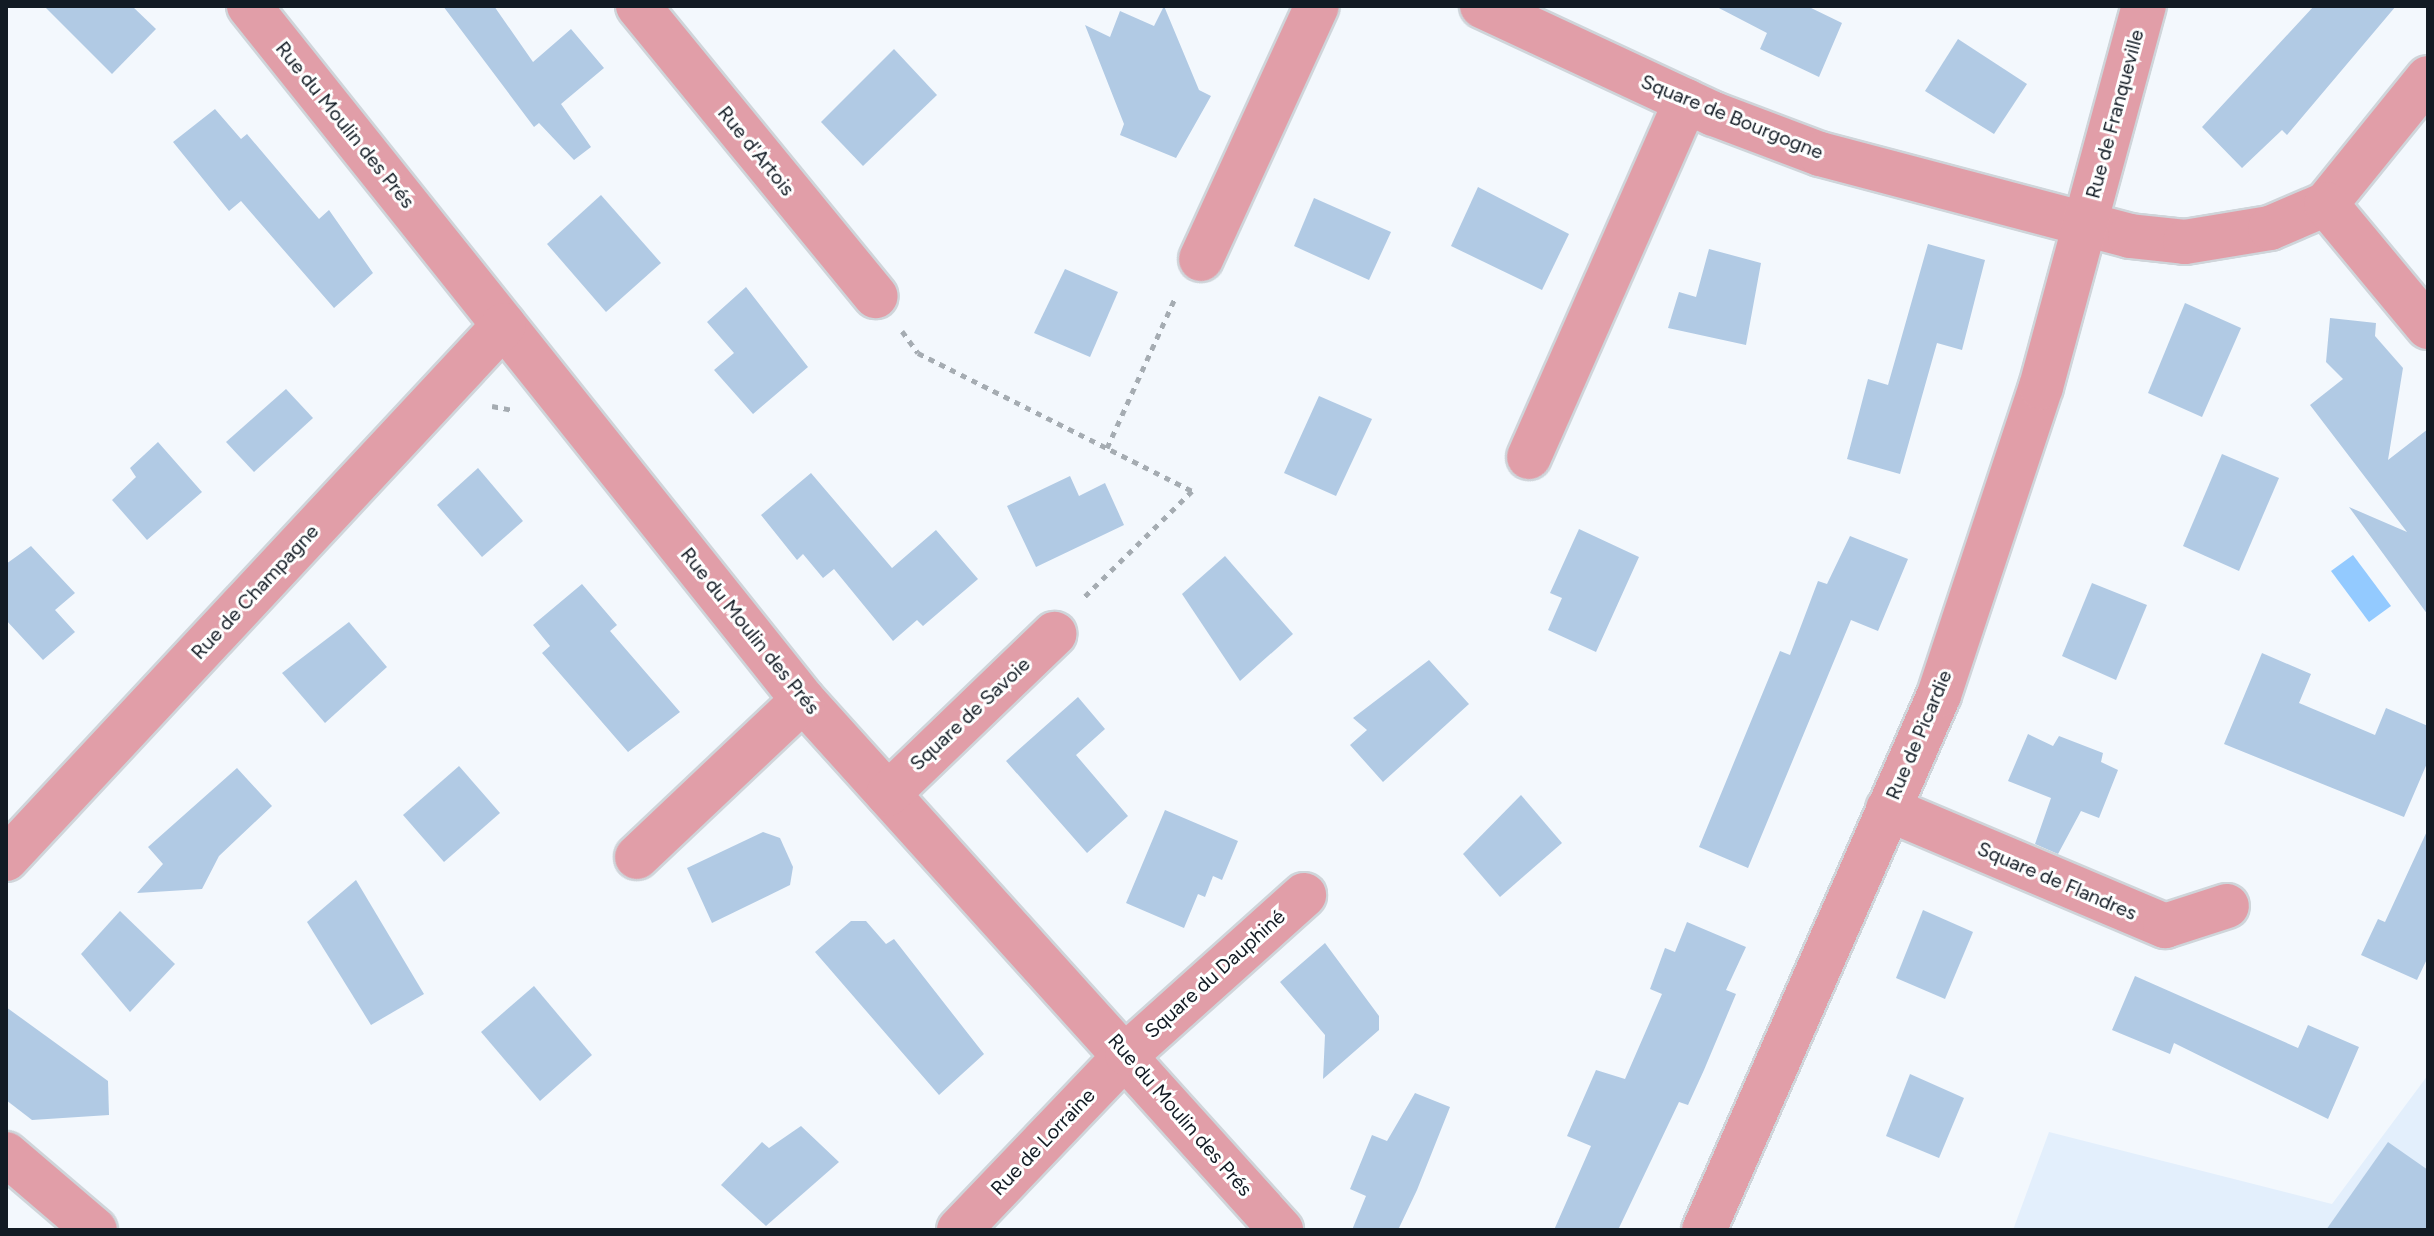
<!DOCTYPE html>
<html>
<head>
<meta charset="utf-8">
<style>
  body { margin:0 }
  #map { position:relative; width:2434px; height:1236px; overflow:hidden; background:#f3f8fd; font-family:Figtree,sans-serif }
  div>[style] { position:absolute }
  .built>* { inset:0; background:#e3effc }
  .water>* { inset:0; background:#93caff }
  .building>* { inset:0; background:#b1cae4 }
  .path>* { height:5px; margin-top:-2.5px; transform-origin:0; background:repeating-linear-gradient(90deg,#a5acb2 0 6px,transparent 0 12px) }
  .roads { filter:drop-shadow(2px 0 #cfd5da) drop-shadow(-2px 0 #cfd5da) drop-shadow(0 2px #cfd5da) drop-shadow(0 -2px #cfd5da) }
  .minor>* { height:44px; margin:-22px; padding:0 22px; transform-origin:22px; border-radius:22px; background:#e19ea8 }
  span { translate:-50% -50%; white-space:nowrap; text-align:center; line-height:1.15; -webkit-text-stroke:6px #fff; paint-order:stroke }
  .street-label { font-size:20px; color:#121b24 }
  .frame { position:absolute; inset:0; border:8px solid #121b24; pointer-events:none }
</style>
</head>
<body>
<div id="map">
  <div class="built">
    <div style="clip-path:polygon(2428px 1075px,2428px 1230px,2013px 1230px,2049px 1132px,2332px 1204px)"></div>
  </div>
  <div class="water">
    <div style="clip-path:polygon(2353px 555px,2391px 606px,2369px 622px,2331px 571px)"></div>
  </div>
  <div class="building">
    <div style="clip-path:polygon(44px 6px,132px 6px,156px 29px,112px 74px)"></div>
    <div style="clip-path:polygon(443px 6px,494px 6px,533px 62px,571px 29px,604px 68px,561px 104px,591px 147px,574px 160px,539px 123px,534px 127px)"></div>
    <div style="clip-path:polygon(1164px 6px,1199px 90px,1211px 96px,1176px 158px,1120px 135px,1124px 124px,1085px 25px,1110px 37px,1120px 11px,1154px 26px)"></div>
    <div style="clip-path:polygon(1715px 6px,1807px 6px,1842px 23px,1819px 77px,1760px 49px,1767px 33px)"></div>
    <div style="clip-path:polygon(2314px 6px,2396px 6px,2287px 135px,2282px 130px,2242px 168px,2202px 127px)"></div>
    <div style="clip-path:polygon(1958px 39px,2027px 84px,1994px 134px,1925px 91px)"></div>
    <div style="clip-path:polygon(894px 49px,937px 95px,863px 166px,821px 122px)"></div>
    <div style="clip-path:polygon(215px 109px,241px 139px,247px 134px,319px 219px,329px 210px,373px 273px,334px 308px,241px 201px,229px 211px,173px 142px)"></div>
    <div style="clip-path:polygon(1478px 187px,1569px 234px,1542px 290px,1451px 246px)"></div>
    <div style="clip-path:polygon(601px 195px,661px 263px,606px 312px,547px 244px)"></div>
    <div style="clip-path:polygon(1314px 198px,1391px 232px,1369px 280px,1294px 246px)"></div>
    <div style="clip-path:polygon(1928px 244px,1985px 260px,1962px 350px,1937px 343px,1900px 474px,1847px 459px,1868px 379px,1888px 385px)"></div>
    <div style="clip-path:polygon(1709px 249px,1761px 263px,1746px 345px,1668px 328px,1679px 292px,1696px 297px)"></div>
    <div style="clip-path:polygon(1065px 269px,1118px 292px,1090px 357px,1034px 333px)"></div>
    <div style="clip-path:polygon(746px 287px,808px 367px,753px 414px,714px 370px,734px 353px,707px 322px)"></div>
    <div style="clip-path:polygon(2185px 303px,2241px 328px,2202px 417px,2148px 393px)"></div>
    <div style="clip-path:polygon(2330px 318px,2376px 323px,2375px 336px,2403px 368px,2388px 460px,2428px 429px,2428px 615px,2349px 507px,2407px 532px,2310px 405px,2343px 379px,2326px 362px)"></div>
    <div style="clip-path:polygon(286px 389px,313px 418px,254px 472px,226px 442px)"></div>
    <div style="clip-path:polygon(1319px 396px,1372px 419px,1336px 496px,1284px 473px)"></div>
    <div style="clip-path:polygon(158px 442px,202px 492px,147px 540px,112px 500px,136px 477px,130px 468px)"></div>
    <div style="clip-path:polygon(2222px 454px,2279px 478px,2239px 571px,2183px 546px)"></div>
    <div style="clip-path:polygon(478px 468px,523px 521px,482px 557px,437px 505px)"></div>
    <div style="clip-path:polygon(811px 473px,892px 568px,936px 530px,978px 579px,923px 626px,917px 620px,893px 641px,834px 569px,823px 578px,803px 554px,797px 560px,761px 515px)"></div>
    <div style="clip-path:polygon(1070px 476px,1079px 496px,1105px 483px,1124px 525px,1036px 567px,1007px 506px)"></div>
    <div style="clip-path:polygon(1579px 529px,1639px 557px,1596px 652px,1548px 630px,1562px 598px,1550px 593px)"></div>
    <div style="clip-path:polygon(1850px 536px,1908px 559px,1878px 631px,1851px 620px,1748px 868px,1699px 847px,1780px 651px,1790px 655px,1818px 581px,1827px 584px)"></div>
    <div style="clip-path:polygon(31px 546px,75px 593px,55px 610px,75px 632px,43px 660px,6px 620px,6px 564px)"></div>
    <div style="clip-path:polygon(1225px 556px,1293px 634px,1240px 681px,1182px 594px)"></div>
    <div style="clip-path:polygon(2092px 583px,2147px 605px,2116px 680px,2062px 656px)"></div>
    <div style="clip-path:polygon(582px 584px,617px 625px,610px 631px,680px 712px,628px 752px,542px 653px,550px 646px,533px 625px)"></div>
    <div style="clip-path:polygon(349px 622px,387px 667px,325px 723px,282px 673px)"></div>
    <div style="clip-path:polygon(2262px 653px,2311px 674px,2299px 703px,2375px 735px,2386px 708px,2428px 726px,2428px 761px,2404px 817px,2224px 744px)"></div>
    <div style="clip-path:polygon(1429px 660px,1469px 704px,1383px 782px,1350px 745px,1367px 730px,1353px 718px)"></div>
    <div style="clip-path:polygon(1078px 697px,1105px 729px,1076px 755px,1128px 816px,1087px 853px,1006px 761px)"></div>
    <div style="clip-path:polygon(2028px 734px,2053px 746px,2059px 736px,2103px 753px,2101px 762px,2118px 770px,2099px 818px,2081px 811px,2058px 854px,2035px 844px,2051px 798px,2008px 781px)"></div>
    <div style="clip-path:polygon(459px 766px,500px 813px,444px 862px,403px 815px)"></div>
    <div style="clip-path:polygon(237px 768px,272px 806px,219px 856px,202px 889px,137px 893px,163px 864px,148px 847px)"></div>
    <div style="clip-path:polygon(1521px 795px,1562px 843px,1500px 897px,1463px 854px)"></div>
    <div style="clip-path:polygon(1165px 810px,1238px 841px,1222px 880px,1213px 876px,1205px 897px,1198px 894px,1184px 928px,1126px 903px)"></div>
    <div style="clip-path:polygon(2428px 829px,2428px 957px,2417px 980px,2361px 955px,2378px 919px,2385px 922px)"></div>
    <div style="clip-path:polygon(763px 832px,780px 838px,793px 867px,790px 885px,712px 923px,687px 868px)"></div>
    <div style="clip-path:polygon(356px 880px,424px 994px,371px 1025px,307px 922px)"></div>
    <div style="clip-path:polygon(1923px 910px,1973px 932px,1945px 999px,1896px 978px)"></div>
    <div style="clip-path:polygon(120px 911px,175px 964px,130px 1012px,81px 954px)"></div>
    <div style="clip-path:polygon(851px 921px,866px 921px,886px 944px,894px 939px,984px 1054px,939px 1095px,815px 952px)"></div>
    <div style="clip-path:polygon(1687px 922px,1746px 947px,1726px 990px,1736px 994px,1704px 1070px,1688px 1105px,1679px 1102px,1618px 1230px,1554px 1230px,1591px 1146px,1567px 1136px,1596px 1070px,1625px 1079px,1662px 994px,1650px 989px,1665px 948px,1675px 952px)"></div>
    <div style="clip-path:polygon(1325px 943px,1379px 1016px,1379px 1030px,1323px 1079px,1325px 1035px,1280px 982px)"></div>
    <div style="clip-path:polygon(2135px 976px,2298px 1048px,2308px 1025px,2359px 1047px,2328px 1119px,2174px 1043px,2170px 1054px,2112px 1030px)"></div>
    <div style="clip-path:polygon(534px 986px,592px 1055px,540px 1101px,481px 1032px)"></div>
    <div style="clip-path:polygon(6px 1007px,108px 1081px,109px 1115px,32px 1120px,6px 1100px)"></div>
    <div style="clip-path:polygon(1910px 1074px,1964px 1098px,1939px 1158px,1886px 1136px)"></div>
    <div style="clip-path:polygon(1415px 1093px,1450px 1107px,1417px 1190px,1398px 1230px,1352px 1230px,1366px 1196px,1350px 1189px,1372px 1135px,1387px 1141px)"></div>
    <div style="clip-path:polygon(801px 1126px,839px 1162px,766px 1226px,721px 1185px,762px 1142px,769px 1148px)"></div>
    <div style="clip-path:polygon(2388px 1142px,2428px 1170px,2428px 1230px,2326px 1230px)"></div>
  </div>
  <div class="path">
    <div style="left:902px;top:331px;width:27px;rotate:54deg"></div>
    <div style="left:918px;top:353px;width:307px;rotate:26.7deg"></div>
    <div style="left:1192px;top:491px;width:153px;rotate:135.5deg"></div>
    <div style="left:492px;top:406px;width:20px;rotate:11deg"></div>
    <div style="left:1107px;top:448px;width:167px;rotate:-65.6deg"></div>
  </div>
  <div class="roads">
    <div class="minor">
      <div style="left:249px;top:6px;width:888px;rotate:51.4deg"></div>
      <div style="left:803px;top:700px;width:714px;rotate:47.95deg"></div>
      <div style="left:638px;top:6px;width:375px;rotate:50.7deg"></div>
      <div style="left:1482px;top:6px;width:256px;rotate:25deg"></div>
      <div style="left:1714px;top:114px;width:113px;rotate:20.7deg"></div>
      <div style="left:1820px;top:154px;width:321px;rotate:14.8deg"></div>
      <div style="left:2130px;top:236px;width:55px;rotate:6.2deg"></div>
      <div style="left:2185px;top:242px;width:86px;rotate:-9.4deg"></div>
      <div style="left:2270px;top:228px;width:61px;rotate:-23.2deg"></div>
      <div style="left:2326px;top:204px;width:162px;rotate:-51deg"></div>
      <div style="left:2326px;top:204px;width:160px;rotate:50.3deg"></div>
      <div style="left:1201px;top:259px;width:278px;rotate:-65.4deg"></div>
      <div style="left:1529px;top:457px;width:389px;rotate:-66.2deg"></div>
      <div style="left:888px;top:794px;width:231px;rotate:-43.9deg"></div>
      <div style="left:1888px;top:809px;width:301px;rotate:22.9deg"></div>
      <div style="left:2165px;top:926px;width:65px;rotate:-17.9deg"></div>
      <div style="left:637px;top:857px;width:228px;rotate:-43.4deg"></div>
      <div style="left:6px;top:859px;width:730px;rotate:-47deg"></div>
      <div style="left:6px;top:1154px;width:117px;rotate:40.5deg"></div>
      <div style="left:959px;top:1230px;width:243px;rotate:-46.3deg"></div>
      <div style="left:1127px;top:1054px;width:238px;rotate:-41.9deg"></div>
      <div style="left:1704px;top:1230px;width:584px;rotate:-66.29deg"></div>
      <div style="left:1939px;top:695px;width:324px;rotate:-71.7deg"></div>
      <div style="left:2041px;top:387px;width:395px;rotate:-74.9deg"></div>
    </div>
  </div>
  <div class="street-label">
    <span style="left:2115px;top:114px;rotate:-75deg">Rue de Franqueville</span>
    <span style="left:1732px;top:117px;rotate:22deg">Square de Bourgogne</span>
    <span style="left:345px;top:125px;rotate:51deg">Rue du Moulin des Prés</span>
    <span style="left:756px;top:151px;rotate:51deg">Rue d'Artois</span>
    <span style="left:255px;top:592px;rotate:-47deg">Rue de Champagne</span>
    <span style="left:750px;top:631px;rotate:51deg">Rue du Moulin des Prés</span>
    <span style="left:970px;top:714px;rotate:-43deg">Square de Savoie</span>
    <span style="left:1919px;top:735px;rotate:-67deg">Rue de Picardie</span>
    <span style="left:2057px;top:881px;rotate:23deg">Square de Flandres</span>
    <span style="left:1215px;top:974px;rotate:-42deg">Square du Dauphiné</span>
    <span style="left:1180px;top:1115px;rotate:49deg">Rue du Moulin des Prés</span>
    <span style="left:1043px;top:1142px;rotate:-46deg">Rue de Lorraine</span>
  </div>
  <div class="frame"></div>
</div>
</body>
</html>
